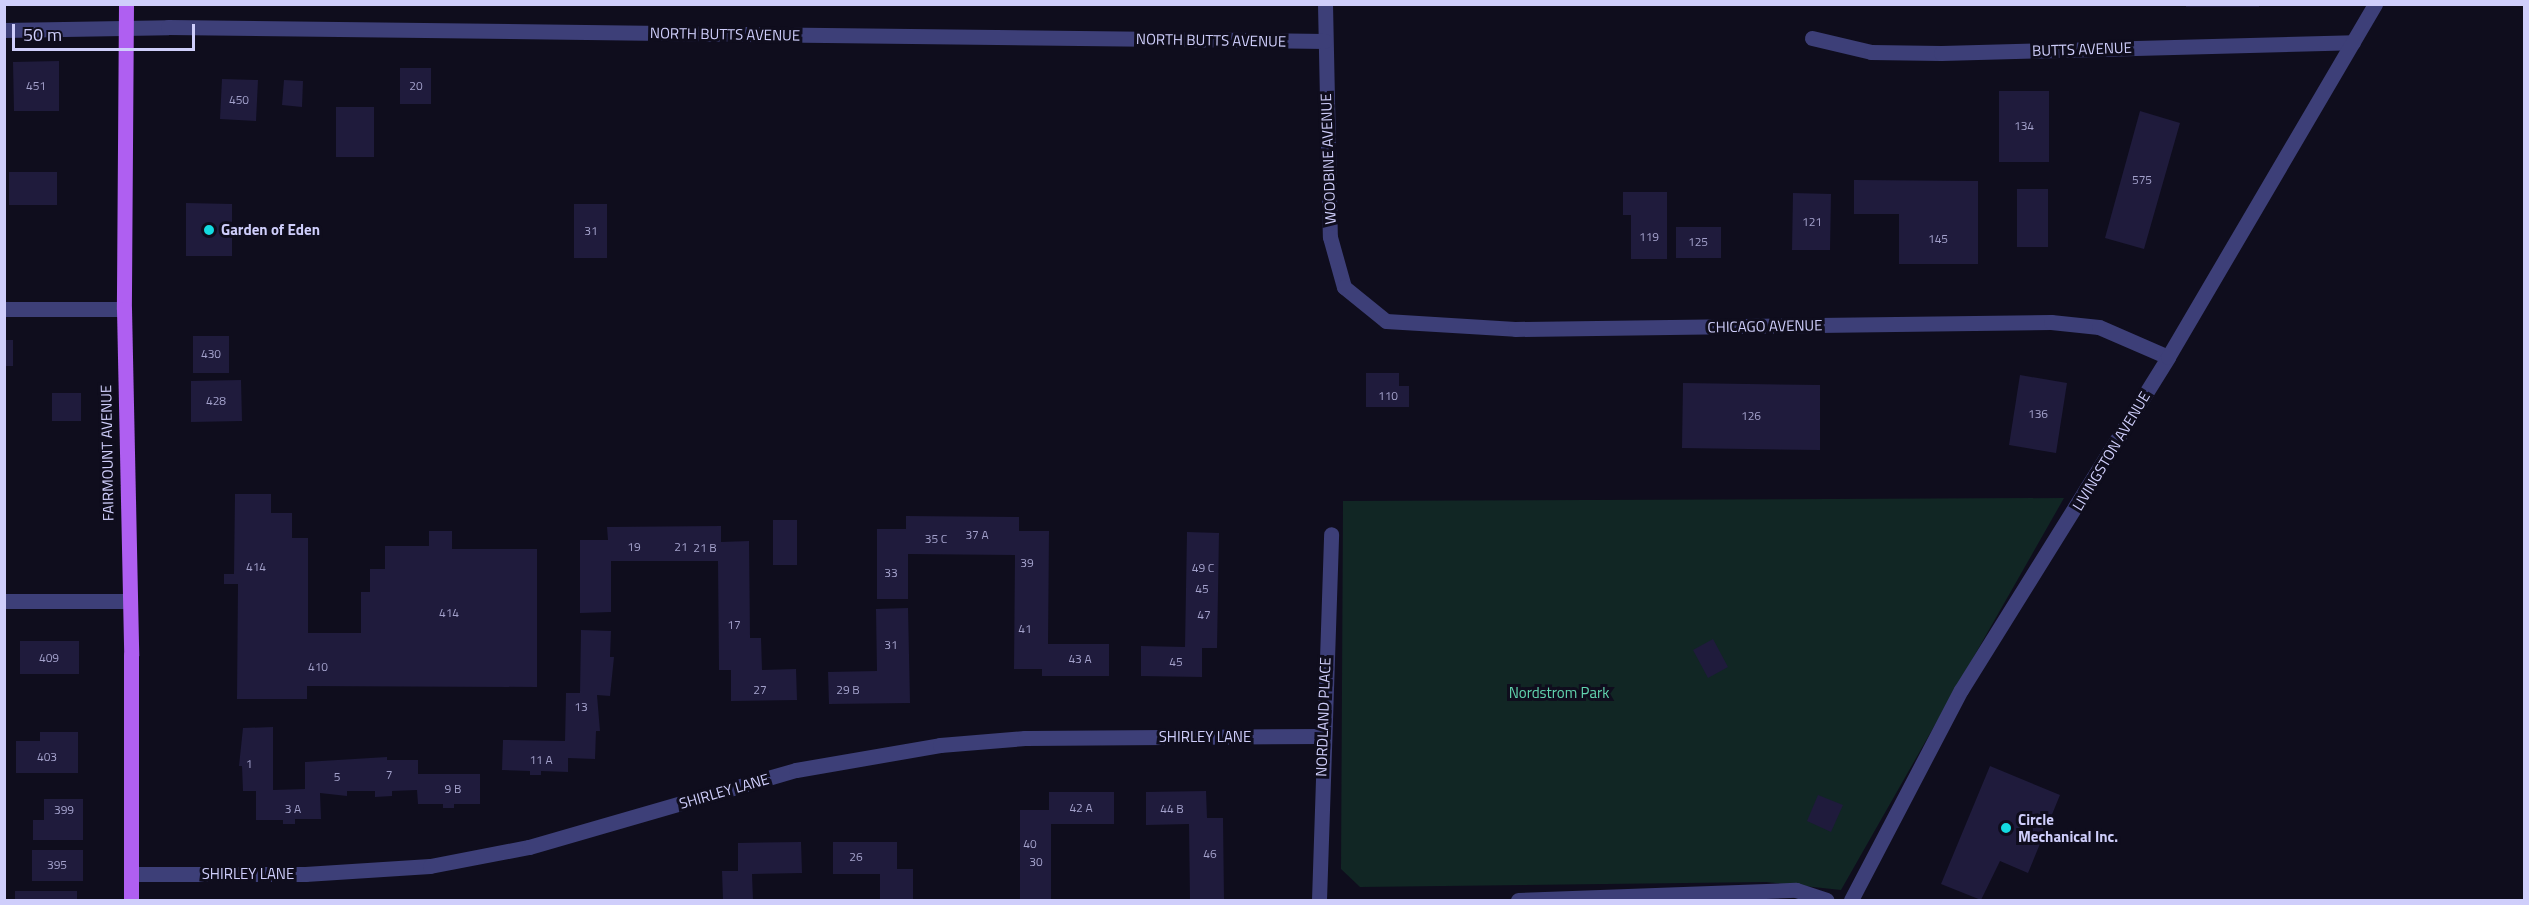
<!DOCTYPE html>
<html>
<head>
<meta charset="utf-8">
<style>
  body { margin:0 }
  #map { position:relative; width:2529px; height:905px; overflow:hidden; background:#0f0d1d; font-family:"Titillium Web",sans-serif }
  div>[style] { position:absolute }
  .green>* { inset:0; background:#112624 }
  .building>* { inset:0; background:#1f1b3c }
  .minor>* { height:15px; margin:-7.5px; padding:0 7.5px; transform-origin:7.5px; border-radius:7.5px; background:#3d3f78 }
  .major>* { height:15px; margin:-7.5px; padding:0 7.5px; transform-origin:7.5px; border-radius:7.5px; background:#af5ff1 }
  .dots>* { width:16px; height:16px; translate:-50% -50%; box-sizing:border-box; border:3px solid #0f0d1d; border-radius:50% }
  span { translate:-50% -50%; white-space:nowrap; text-align:center; line-height:1.15; -webkit-text-stroke:6px #0f0d1d; paint-order:stroke }
  .number-label { font-size:12px; color:#a3a1cb }
  .number-label span { -webkit-text-stroke-width:0 }
  .street-label { font-size:15px; color:#cfcefb }
  .poi-label { font-size:15px; color:#cfcefb; font-weight:700 }
  .left { translate:0 -50%; text-align:left }
  .park-label { font-size:15px; color:#61d3ae }
  .frame { position:absolute; inset:0; border:6px solid #cfcefb; pointer-events:none }
  .scale { position:absolute; left:12px; top:24px; width:183px; height:27px; box-sizing:border-box; border:3px solid #cfcefb; border-top:0; padding-left:8px; font-size:18px; line-height:21px; white-space:nowrap; color:#cfcefb; -webkit-text-stroke:4px #0f0d1d; paint-order:stroke }
</style>
</head>
<body>
<div id="map">
  <div class="green">
    <div style="clip-path:polygon(2064px 498px,1841px 890px,1766px 882px,1360px 887px,1341px 869px,1343px 501px)"></div>
  </div>
  <div class="building">
    <div style="clip-path:polygon(2186px 4px,2259px 4px,2259px 7px,2186px 7px)"></div>
    <div style="clip-path:polygon(59px 61px,59px 111px,14px 111px,13px 62px)"></div>
    <div style="clip-path:polygon(400px 68px,431px 68px,431px 104px,400px 104px)"></div>
    <div style="clip-path:polygon(222px 79px,258px 80px,256px 121px,220px 119px)"></div>
    <div style="clip-path:polygon(284px 80px,303px 81px,302px 107px,282px 105px)"></div>
    <div style="clip-path:polygon(1999px 91px,2049px 91px,2049px 162px,1999px 162px)"></div>
    <div style="clip-path:polygon(336px 107px,374px 107px,374px 157px,336px 157px)"></div>
    <div style="clip-path:polygon(2140px 111px,2180px 123px,2144px 249px,2105px 238px)"></div>
    <div style="clip-path:polygon(9px 172px,57px 172px,57px 205px,9px 205px)"></div>
    <div style="clip-path:polygon(1854px 180px,1978px 181px,1978px 264px,1899px 264px,1899px 214px,1854px 214px)"></div>
    <div style="clip-path:polygon(2017px 189px,2048px 189px,2048px 247px,2017px 247px)"></div>
    <div style="clip-path:polygon(1623px 192px,1667px 192px,1667px 259px,1631px 259px,1631px 215px,1623px 215px)"></div>
    <div style="clip-path:polygon(1793px 193px,1831px 194px,1830px 250px,1792px 250px)"></div>
    <div style="clip-path:polygon(186px 203px,232px 204px,232px 256px,186px 256px)"></div>
    <div style="clip-path:polygon(574px 204px,607px 204px,607px 258px,574px 258px)"></div>
    <div style="clip-path:polygon(1676px 227px,1721px 227px,1721px 258px,1676px 258px)"></div>
    <div style="clip-path:polygon(193px 336px,229px 336px,229px 373px,193px 373px)"></div>
    <div style="clip-path:polygon(4px 340px,13px 340px,13px 366px,4px 366px)"></div>
    <div style="clip-path:polygon(1366px 373px,1399px 373px,1399px 386px,1409px 386px,1409px 407px,1366px 407px)"></div>
    <div style="clip-path:polygon(2020px 375px,2067px 383px,2056px 453px,2009px 445px)"></div>
    <div style="clip-path:polygon(241px 380px,242px 421px,191px 422px,191px 381px)"></div>
    <div style="clip-path:polygon(1683px 383px,1820px 385px,1820px 450px,1682px 448px)"></div>
    <div style="clip-path:polygon(52px 393px,81px 393px,81px 421px,52px 421px)"></div>
    <div style="clip-path:polygon(235px 494px,271px 494px,271px 513px,292px 513px,292px 538px,308px 538px,308px 633px,361px 633px,361px 592px,370px 592px,370px 569px,385px 569px,385px 546px,429px 546px,429px 531px,452px 531px,452px 549px,537px 549px,537px 687px,307px 686px,307px 699px,237px 699px,238px 584px,224px 584px,224px 574px,234px 574px)"></div>
    <div style="clip-path:polygon(906px 516px,1019px 517px,1019px 531px,1049px 531px,1048px 644px,1109px 644px,1109px 676px,1042px 676px,1042px 669px,1014px 669px,1015px 555px,908px 554px,908px 599px,877px 599px,877px 529px,906px 529px)"></div>
    <div style="clip-path:polygon(773px 520px,797px 520px,797px 565px,773px 565px)"></div>
    <div style="clip-path:polygon(721px 526px,721px 542px,749px 541px,750px 638px,761px 638px,762px 670px,796px 669px,797px 700px,731px 701px,731px 670px,719px 670px,718px 561px,611px 561px,611px 612px,580px 613px,580px 540px,608px 540px,607px 527px)"></div>
    <div style="clip-path:polygon(1187px 532px,1219px 533px,1217px 648px,1202px 648px,1202px 677px,1141px 676px,1141px 646px,1185px 647px)"></div>
    <div style="clip-path:polygon(908px 608px,910px 703px,829px 704px,828px 672px,877px 671px,876px 609px)"></div>
    <div style="clip-path:polygon(581px 630px,611px 631px,610px 657px,614px 657px,610px 696px,597px 695px,600px 731px,596px 731px,595px 759px,568px 758px,568px 772px,541px 771px,541px 775px,530px 775px,530px 771px,502px 770px,503px 740px,565px 741px,566px 693px,580px 693px)"></div>
    <div style="clip-path:polygon(1713px 639px,1728px 667px,1708px 678px,1693px 650px)"></div>
    <div style="clip-path:polygon(20px 641px,79px 641px,79px 674px,20px 674px)"></div>
    <div style="clip-path:polygon(273px 727px,273px 790px,305px 789px,305px 762px,387px 757px,387px 760px,418px 760px,418px 774px,480px 774px,480px 804px,454px 804px,454px 808px,443px 808px,443px 804px,418px 804px,417px 790px,392px 791px,392px 796px,375px 797px,375px 791px,347px 791px,347px 796px,320px 793px,321px 819px,295px 819px,295px 824px,283px 824px,283px 820px,256px 820px,256px 791px,243px 791px,242px 766px,239px 766px,243px 728px)"></div>
    <div style="clip-path:polygon(40px 732px,78px 732px,78px 773px,16px 773px,16px 741px,40px 741px)"></div>
    <div style="clip-path:polygon(1990px 766px,2060px 795px,2028px 873px,2000px 861px,1981px 900px,1941px 884px)"></div>
    <div style="clip-path:polygon(1206px 791px,1207px 818px,1223px 818px,1224px 900px,1190px 900px,1189px 824px,1146px 825px,1146px 792px)"></div>
    <div style="clip-path:polygon(1049px 792px,1114px 792px,1114px 824px,1051px 824px,1051px 900px,1020px 900px,1020px 810px,1049px 810px)"></div>
    <div style="clip-path:polygon(1818px 795px,1843px 805px,1831px 832px,1807px 821px)"></div>
    <div style="clip-path:polygon(44px 799px,83px 799px,83px 840px,33px 840px,33px 820px,44px 820px)"></div>
    <div style="clip-path:polygon(801px 842px,802px 873px,752px 874px,753px 900px,723px 900px,722px 871px,738px 871px,738px 843px)"></div>
    <div style="clip-path:polygon(833px 842px,897px 842px,897px 869px,913px 869px,913px 900px,880px 900px,880px 874px,833px 874px)"></div>
    <div style="clip-path:polygon(32px 850px,83px 850px,83px 881px,32px 881px)"></div>
    <div style="clip-path:polygon(15px 891px,77px 891px,77px 900px,15px 900px)"></div>
  </div>
  <div class="minor">
    <div style="left:1325px;top:4px;width:233px;rotate:88.8deg"></div>
    <div style="left:1330px;top:237px;width:52px;rotate:74.4deg"></div>
    <div style="left:1344px;top:287px;width:54px;rotate:39deg"></div>
    <div style="left:1386px;top:321px;width:129px;rotate:3.5deg"></div>
    <div style="left:1515px;top:329px;width:536px;rotate:-0.75deg"></div>
    <div style="left:2051px;top:322px;width:48px;rotate:5.9deg"></div>
    <div style="left:2099px;top:327px;width:75px;rotate:23.5deg"></div>
    <div style="left:4px;top:30px;width:164px;rotate:-1deg"></div>
    <div style="left:168px;top:27px;width:1157px;rotate:0.69deg"></div>
    <div style="left:1812px;top:38px;width:61px;rotate:13.3deg"></div>
    <div style="left:1871px;top:52px;width:70px;rotate:0.8deg"></div>
    <div style="left:1941px;top:53px;width:412px;rotate:-1.5deg"></div>
    <div style="left:4px;top:309px;width:120px"></div>
    <div style="left:4px;top:601px;width:125px"></div>
    <div style="left:131px;top:874px;width:174px"></div>
    <div style="left:305px;top:874px;width:125px;rotate:-3.7deg"></div>
    <div style="left:430px;top:866px;width:101px;rotate:-10.9deg"></div>
    <div style="left:529px;top:847px;width:278px;rotate:-16.1deg"></div>
    <div style="left:796px;top:770px;width:146px;rotate:-9.8deg"></div>
    <div style="left:940px;top:745px;width:85px;rotate:-4.7deg"></div>
    <div style="left:1025px;top:738px;width:297px;rotate:-0.4deg"></div>
    <div style="left:1319px;top:900px;width:366px;rotate:-88.1deg"></div>
    <div style="left:1518px;top:900px;width:278px;rotate:-2.1deg"></div>
    <div style="left:1796px;top:890px;width:32px;rotate:18deg"></div>
    <div style="left:1851px;top:900px;width:237px;rotate:-62.4deg"></div>
    <div style="left:1961px;top:690px;width:392px;rotate:-58.1deg"></div>
    <div style="left:2168px;top:357px;width:409px;rotate:-59.6deg"></div>
  </div>
  <div class="major">
    <div style="left:126px;top:4px;width:305px;rotate:90.4deg"></div>
    <div style="left:124px;top:309px;width:346px;rotate:88.8deg"></div>
    <div style="left:131px;top:655px;width:245px;rotate:90deg"></div>
  </div>
  <div class="dots">
    <div style="left:209px;top:230px;background:#14dbe0"></div>
    <div style="left:2006px;top:828px;background:#14dbe0"></div>
  </div>
  <div class="number-label">
    <span style="left:36px;top:86px">451</span>
    <span style="left:416px;top:86px">20</span>
    <span style="left:239px;top:100px">450</span>
    <span style="left:2024px;top:126px">134</span>
    <span style="left:2142px;top:180px">575</span>
    <span style="left:1812px;top:222px">121</span>
    <span style="left:591px;top:231px">31</span>
    <span style="left:1649px;top:237px">119</span>
    <span style="left:1938px;top:239px">145</span>
    <span style="left:1698px;top:242px">125</span>
    <span style="left:211px;top:354px">430</span>
    <span style="left:1388px;top:396px">110</span>
    <span style="left:216px;top:401px">428</span>
    <span style="left:2038px;top:414px">136</span>
    <span style="left:1751px;top:416px">126</span>
    <span style="left:977px;top:535px">37 A</span>
    <span style="left:936px;top:539px">35 C</span>
    <span style="left:634px;top:547px">19</span>
    <span style="left:681px;top:547px">21</span>
    <span style="left:705px;top:548px">21 B</span>
    <span style="left:1027px;top:563px">39</span>
    <span style="left:256px;top:567px">414</span>
    <span style="left:1203px;top:568px">49 C</span>
    <span style="left:891px;top:573px">33</span>
    <span style="left:1202px;top:589px">45</span>
    <span style="left:449px;top:613px">414</span>
    <span style="left:1204px;top:615px">47</span>
    <span style="left:734px;top:625px">17</span>
    <span style="left:1025px;top:629px">41</span>
    <span style="left:891px;top:645px">31</span>
    <span style="left:49px;top:658px">409</span>
    <span style="left:1080px;top:659px">43 A</span>
    <span style="left:1176px;top:662px">45</span>
    <span style="left:318px;top:667px">410</span>
    <span style="left:760px;top:690px">27</span>
    <span style="left:848px;top:690px">29 B</span>
    <span style="left:581px;top:707px">13</span>
    <span style="left:47px;top:757px">403</span>
    <span style="left:541px;top:760px">11 A</span>
    <span style="left:249px;top:764px">1</span>
    <span style="left:389px;top:775px">7</span>
    <span style="left:337px;top:777px">5</span>
    <span style="left:453px;top:789px">9 B</span>
    <span style="left:1081px;top:808px">42 A</span>
    <span style="left:293px;top:809px">3 A</span>
    <span style="left:1172px;top:809px">44 B</span>
    <span style="left:64px;top:810px">399</span>
    <span style="left:1030px;top:844px">40</span>
    <span style="left:1210px;top:854px">46</span>
    <span style="left:856px;top:857px">26</span>
    <span style="left:1036px;top:862px">30</span>
    <span style="left:57px;top:865px">395</span>
  </div>
  <div class="street-label">
    <span style="left:725px;top:34px;rotate:1deg">NORTH BUTTS AVENUE</span>
    <span style="left:1211px;top:40px;rotate:1deg">NORTH BUTTS AVENUE</span>
    <span style="left:2082px;top:49px;rotate:-2deg">BUTTS AVENUE</span>
    <span style="left:1328px;top:159px;rotate:-92deg">WOODBINE AVENUE</span>
    <span style="left:1765px;top:326px;rotate:-1deg">CHICAGO AVENUE</span>
    <span style="left:2111px;top:451px;rotate:-59deg">LIVINGSTON AVENUE</span>
    <span style="left:107px;top:453px;rotate:-91deg">FAIRMOUNT AVENUE</span>
    <span style="left:1323px;top:717px;rotate:-88deg">NORDLAND PLACE</span>
    <span style="left:1205px;top:737px">SHIRLEY LANE</span>
    <span style="left:724px;top:791px;rotate:-16deg">SHIRLEY LANE</span>
    <span style="left:248px;top:874px">SHIRLEY LANE</span>
  </div>
  <div class="poi-label">
    <span class="left" style="left:221px;top:230px">Garden of Eden</span>
    <span class="left" style="left:2018px;top:828px">Circle<br>Mechanical Inc.</span>
  </div>
  <div class="park-label">
    <span style="left:1559px;top:693px">Nordstrom Park</span>
  </div>
  <div class="frame"></div>
  <div class="scale">50 m</div>
</div>
</body>
</html>
